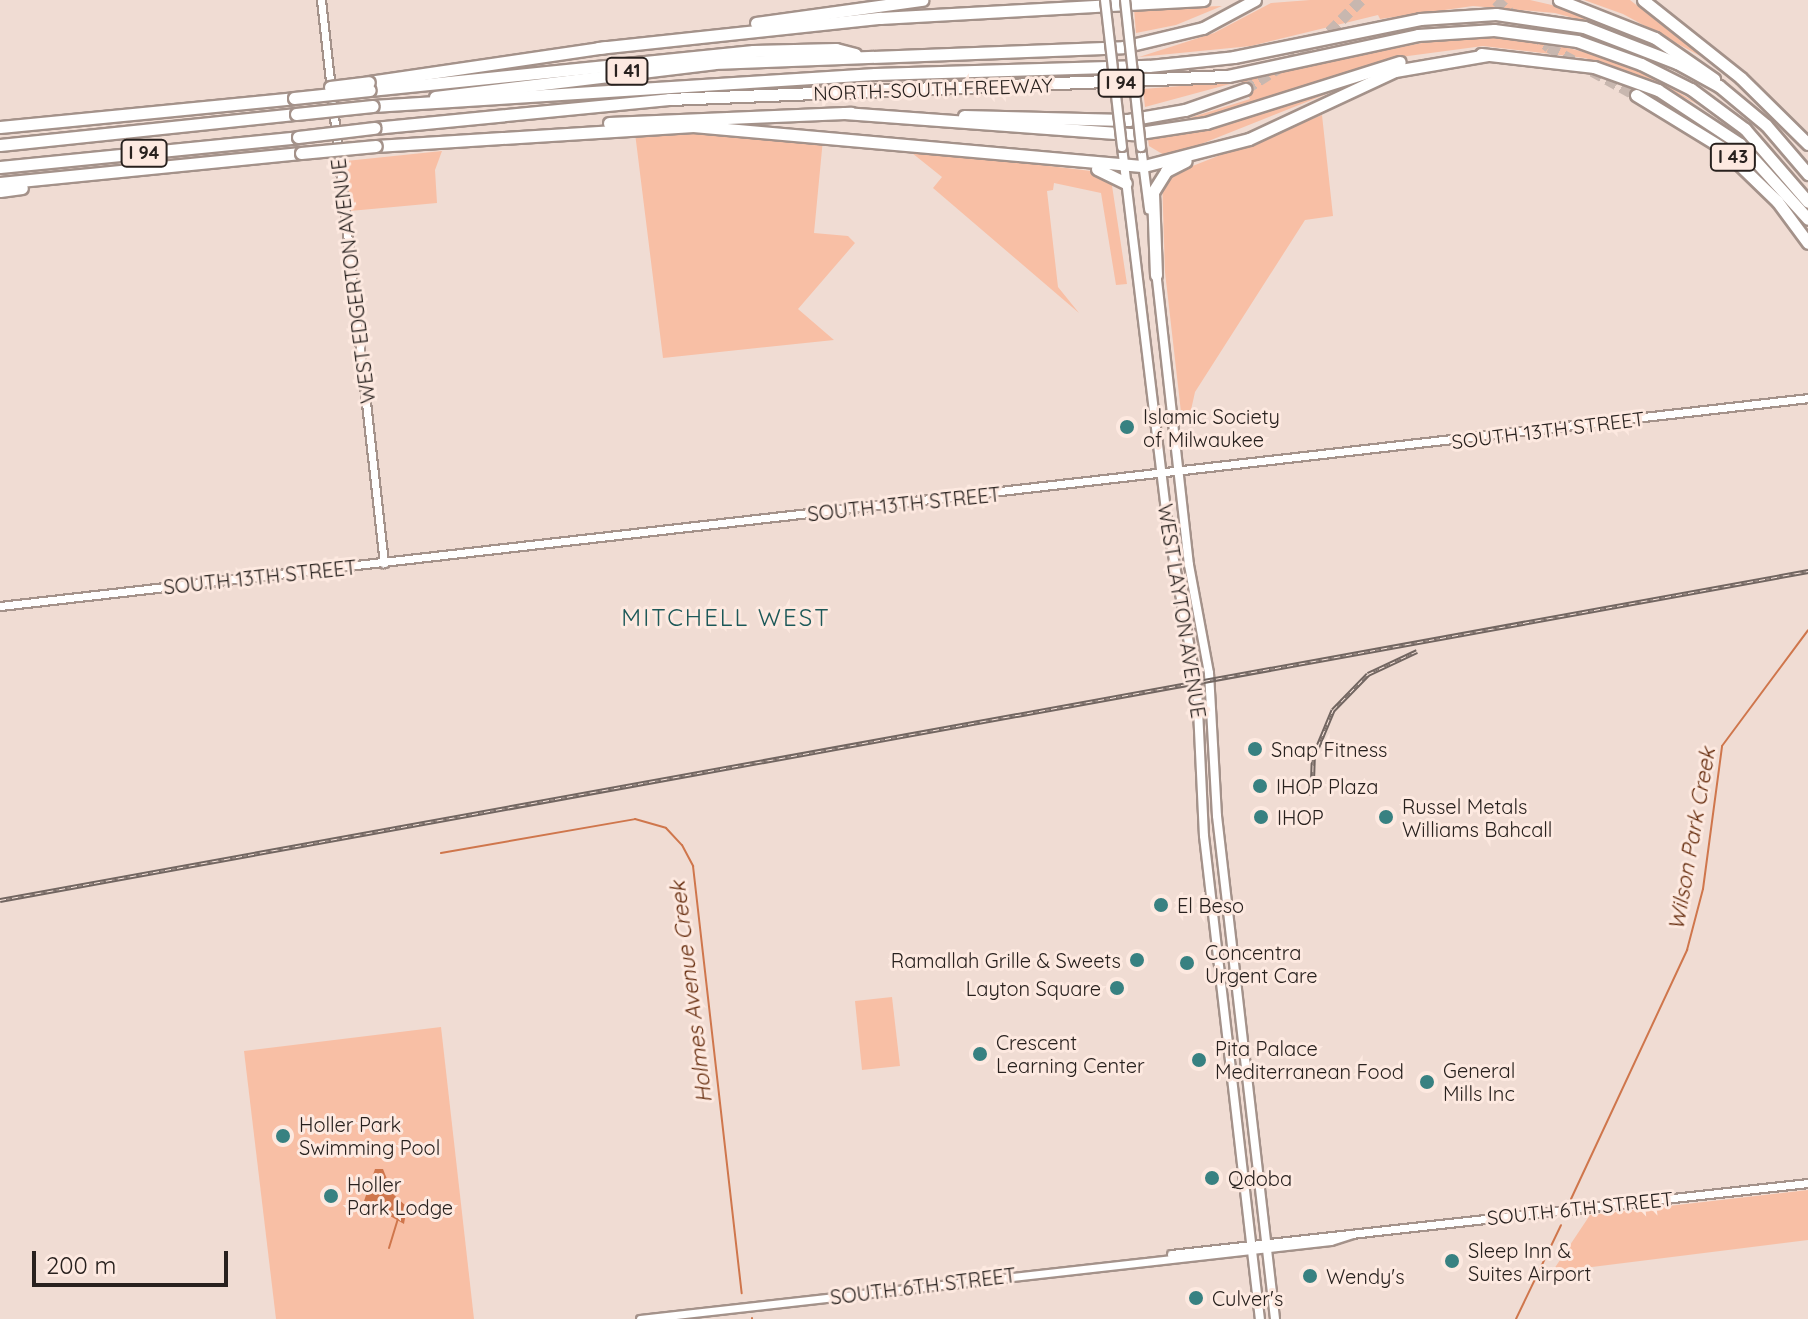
<!DOCTYPE html>
<html>
<head>
<meta charset="utf-8">
<style>
  body { margin:0 }
  #map { position:relative; width:1808px; height:1319px; overflow:hidden; background:#f0dcd3; font-family:Quicksand,sans-serif }
  div>[style] { position:absolute }
  .green>* { inset:0; background:#f8bfa5 }
  .water>* { inset:0; background:#cf764c }
  .stream>* { height:2px; margin:-1px; padding:0 1px; transform-origin:1px; border-radius:1px; background:#cf764c }
  .motorway-tunnel>* { height:11px; margin-top:-5.5px; transform-origin:0; background:repeating-linear-gradient(90deg,#c8b7af 0 11px,transparent 0 16.5px) }
  .roads { filter:drop-shadow(2px 0 #a4928a) drop-shadow(-2px 0 #a4928a) drop-shadow(0 2px #a4928a) drop-shadow(0 -2px #a4928a) }
  .tertiary>* { height:7px; margin:-3.5px; padding:0 3.5px; transform-origin:3.5px; border-radius:3.5px; background:#fff }
  .secondary>* { height:8px; margin:-4px; padding:0 4px; transform-origin:4px; border-radius:4px; background:#fff }
  .motorway>* { height:11px; margin:-5.5px; padding:0 5.5px; transform-origin:5.5px; border-radius:5.5px; background:#fff }
  .rail>* { height:5px; margin-top:-2.5px; transform-origin:0; background:repeating-linear-gradient(90deg,#fde9e0 0 6px,#726661 0 12px); box-sizing:border-box; border-block:2px solid #726661 }
  .bridges { filter:drop-shadow(2px 0 #a4928a) drop-shadow(-2px 0 #a4928a) drop-shadow(0 2px #a4928a) drop-shadow(0 -2px #a4928a) }
  .secondary-bridge>* { height:8px; margin:-4px; padding:0 4px; transform-origin:4px; border-radius:4px; background:#fff }
  .motorway-bridge>* { height:11px; margin:-5.5px; padding:0 5.5px; transform-origin:5.5px; border-radius:5.5px; background:#fff }
  .dots>* { width:22px; height:22px; translate:-50% -50%; box-sizing:border-box; border:4px solid #fde9e0; border-radius:50% }
  span { translate:-50% -50%; white-space:nowrap; text-align:center; line-height:1.15; -webkit-text-stroke:6px #fde9e0; paint-order:stroke }
  .shield-label span { padding:2px 6px; background:#fde9e0; border:2px solid; border-radius:6px; -webkit-text-stroke-width:0 }
  .shield-label { font-size:18px; color:#28211e; font-weight:700 }
  .street-label { font-size:20px; color:#28211e }
  .poi-label { font-size:20px; color:#28211e }
  .left { translate:0 -50%; text-align:left }
  .right { translate:-100% -50%; text-align:right }
  .water-label { font-size:22px; color:#652b0c; font-style:italic }
  .quarter-label { font-size:24px; color:#1c5858; letter-spacing:2px }
  .scale { position:absolute; left:32px; top:1251px; width:196px; height:36px; box-sizing:border-box; border:4px solid #28211e; border-top:0; padding-left:10px; font-size:24px; line-height:28px; white-space:nowrap; color:#28211e; -webkit-text-stroke:6px #fde9e0; paint-order:stroke }
</style>
</head>
<body>
<div id="map">
  <div class="green">
    <div style="clip-path:polygon(1310px 0,1530px 0,1565px 8px,1625px 32px,1555px 13px,1473px 6px,1380px 19px,1378px 15px,1251px 46px,1139px 57px,1214px 33px,1271px 3px)"></div>
    <div style="clip-path:polygon(1584px 0,1630px 0,1702px 57px,1623px 14px)"></div>
    <div style="clip-path:polygon(1222px 6px,1176px 25px,1136px 33px,1134px 9px)"></div>
    <div style="clip-path:polygon(1486px 37px,1549px 43px,1603px 57px,1652px 77px,1705px 108px,1654px 82px,1585px 58px,1483px 46px,1393px 58px,1214px 116px,1167px 125px,1250px 99px,1241px 81px,1145px 107px,1143px 89px,1219px 83px,1422px 43px)"></div>
    <div style="clip-path:polygon(1372px 76px,1176px 154px,1164px 155px,1149px 146px,1148px 139px,1204px 129px)"></div>
    <div style="clip-path:polygon(1322px 115px,1333px 216px,1305px 220px,1195px 392px,1189px 419px,1182px 421px,1165px 272px,1162px 178px)"></div>
    <div style="clip-path:polygon(662px 131px,823px 139px,814px 233px,848px 236px,855px 243px,798px 309px,834px 340px,663px 358px,635px 133px)"></div>
    <div style="clip-path:polygon(907px 149px,1091px 171px,1111px 179px,1127px 284px,1116px 285px,1101px 193px,1054px 183px,1053px 190px,1047px 191px,1058px 287px,1079px 313px,933px 188px,942px 177px)"></div>
    <div style="clip-path:polygon(442px 151px,435px 170px,437px 203px,350px 211px,346px 161px)"></div>
    <div style="clip-path:polygon(892px 997px,900px 1066px,862px 1070px,855px 1001px)"></div>
    <div style="clip-path:polygon(441px 1027px,474px 1319px,276px 1319px,244px 1051px)"></div>
    <div style="clip-path:polygon(1808px 1190px,1808px 1240px,1552px 1272px,1590px 1215px)"></div>
  </div>
  <div class="water">
    <div style="clip-path:polygon(375px 1169px,383px 1169px,393px 1194px,407px 1207px,404px 1224px,364px 1201px)"></div>
  </div>
  <div class="stream">
    <div style="left:441px;top:853px;width:197px;rotate:-9.9deg"></div>
    <div style="left:635px;top:819px;width:32px;rotate:16deg"></div>
    <div style="left:666px;top:828px;width:23px;rotate:47deg"></div>
    <div style="left:682px;top:845px;width:24px;rotate:62deg"></div>
    <div style="left:693px;top:866px;width:430px;rotate:83.5deg"></div>
    <div style="left:1571px;top:1199px;width:275px;rotate:-65deg"></div>
    <div style="left:1687px;top:950px;width:63px;rotate:-75.3deg"></div>
    <div style="left:1703px;top:889px;width:144px;rotate:-82.4deg"></div>
    <div style="left:1722px;top:746px;width:144px;rotate:-53.4deg"></div>
    <div style="left:389px;top:1248px;width:30px;rotate:-73deg"></div>
    <div style="left:752px;top:1318px;width:1px;rotate:90deg"></div>
    <div style="left:1516px;top:1319px;width:104px;rotate:-64.4deg"></div>
  </div>
  <div class="motorway-tunnel">
    <div style="left:1496px;top:0;width:71px;rotate:41.6deg"></div>
    <div style="left:1549px;top:47px;width:99px;rotate:28.9deg"></div>
    <div style="left:1245px;top:89px;width:86px;rotate:-32.2deg"></div>
    <div style="left:1318px;top:43px;width:61px;rotate:-45deg"></div>
  </div>
  <div class="roads">
    <div class="tertiary">
      <div style="left:321px;top:0;width:567px;rotate:83.62deg"></div>
      <div style="left:0;top:606px;width:1820px;rotate:-6.56deg"></div>
      <div style="left:1171px;top:1254px;width:641px;rotate:-6.36deg"></div>
      <div style="left:640px;top:1319px;width:695px;rotate:-6.44deg"></div>
      <div style="left:1331px;top:1241px;width:23px;rotate:-18deg"></div>
    </div>
    <div class="secondary">
      <div style="left:1122px;top:147px;width:377px;rotate:83.1deg"></div>
      <div style="left:1167px;top:521px;width:170px;rotate:79.8deg"></div>
      <div style="left:1197px;top:688px;width:148px;rotate:87.3deg"></div>
      <div style="left:1204px;top:836px;width:486px;rotate:83.4deg"></div>
      <div style="left:1141px;top:147px;width:63px;rotate:82.6deg"></div>
      <div style="left:1156px;top:271px;width:296px;rotate:83.6deg"></div>
      <div style="left:1189px;top:565px;width:110px;rotate:79.5deg"></div>
      <div style="left:1209px;top:673px;width:143px;rotate:86.8deg"></div>
      <div style="left:1217px;top:816px;width:506px;rotate:83.42deg"></div>
    </div>
    <div class="motorway">
      <div style="left:1559px;top:0;width:103px;rotate:21.6deg"></div>
      <div style="left:1655px;top:38px;width:72px;rotate:34.8deg"></div>
      <div style="left:1643px;top:0;width:125px;rotate:38.5deg"></div>
      <div style="left:1741px;top:78px;width:94px;rotate:44.6deg"></div>
      <div style="left:756px;top:23px;width:168px;rotate:-7.9deg"></div>
      <div style="left:598px;top:48px;width:284px;rotate:-6.1deg"></div>
      <div style="left:880px;top:18px;width:324px;rotate:-3.2deg"></div>
      <div style="left:1481px;top:54px;width:114px;rotate:6.6deg"></div>
      <div style="left:1594px;top:67px;width:68px;rotate:19.8deg"></div>
      <div style="left:1658px;top:90px;width:98px;rotate:33.4deg"></div>
      <div style="left:1740px;top:144px;width:101px;rotate:47.8deg"></div>
      <div style="left:369px;top:82px;width:239px;rotate:-8.4deg"></div>
      <div style="left:370px;top:90px;width:385px;rotate:-5.8deg"></div>
      <div style="left:753px;top:51px;width:83px;rotate:-1.4deg"></div>
      <div style="left:836px;top:49px;width:20px;rotate:15deg"></div>
      <div style="left:1636px;top:95px;width:100px;rotate:31.5deg"></div>
      <div style="left:1721px;top:147px;width:78px;rotate:44deg"></div>
      <div style="left:1777px;top:201px;width:52px;rotate:53.6deg"></div>
      <div style="left:435px;top:97px;width:281px;rotate:-6.9deg"></div>
      <div style="left:714px;top:63px;width:409px;rotate:-2.2deg"></div>
      <div style="left:1123px;top:47px;width:82px;rotate:-13.4deg"></div>
      <div style="left:1203px;top:28px;width:59px;rotate:-28.3deg"></div>
      <div style="left:373px;top:106px;width:503px;rotate:-3.65deg"></div>
      <div style="left:875px;top:74px;width:274px;rotate:-1.7deg"></div>
      <div style="left:1149px;top:66px;width:85px;rotate:-6deg"></div>
      <div style="left:1234px;top:57px;width:190px;rotate:-11.5deg"></div>
      <div style="left:1420px;top:19px;width:76px;rotate:-3.8deg"></div>
      <div style="left:1496px;top:14px;width:89px;rotate:8.4deg"></div>
      <div style="left:1584px;top:27px;width:100px;rotate:21.2deg"></div>
      <div style="left:1677px;top:63px;width:48px;rotate:28.7deg"></div>
      <div style="left:1719px;top:86px;width:61px;rotate:39.7deg"></div>
      <div style="left:1766px;top:125px;width:65px;rotate:49.4deg"></div>
      <div style="left:844px;top:113px;width:290px;rotate:4.2deg"></div>
      <div style="left:1133px;top:134px;width:74px;rotate:-8.6deg"></div>
      <div style="left:1206px;top:123px;width:203px;rotate:-17.5deg"></div>
      <div style="left:964px;top:116px;width:164px;rotate:1.4deg"></div>
      <div style="left:1128px;top:120px;width:58px;rotate:-10deg"></div>
      <div style="left:1185px;top:110px;width:64px;rotate:-19.3deg"></div>
      <div style="left:609px;top:123px;width:242px;rotate:-2.4deg"></div>
      <div style="left:0;top:127px;width:295px;rotate:-5.6deg"></div>
      <div style="left:374px;top:128px;width:296px;rotate:-5.6deg"></div>
      <div style="left:669px;top:99px;width:559px;rotate:-2.36deg"></div>
      <div style="left:1228px;top:76px;width:194px;rotate:-12.2deg"></div>
      <div style="left:1418px;top:35px;width:76px;rotate:-3.8deg"></div>
      <div style="left:1494px;top:30px;width:84px;rotate:7.5deg"></div>
      <div style="left:1577px;top:41px;width:68px;rotate:19.8deg"></div>
      <div style="left:1641px;top:64px;width:56px;rotate:26.6deg"></div>
      <div style="left:1691px;top:89px;width:67px;rotate:36.5deg"></div>
      <div style="left:1745px;top:129px;width:96px;rotate:49.2deg"></div>
      <div style="left:0;top:145px;width:298px;rotate:-6deg"></div>
      <div style="left:376px;top:146px;width:318px;rotate:-3.6deg"></div>
      <div style="left:693px;top:126px;width:453px;rotate:5.1deg"></div>
      <div style="left:1144px;top:166px;width:108px;rotate:-14.4deg"></div>
      <div style="left:1249px;top:139px;width:161px;rotate:-25deg"></div>
      <div style="left:1395px;top:71px;width:94px;rotate:-9.8deg"></div>
      <div style="left:0;top:167px;width:300px;rotate:-5.7deg"></div>
      <div style="left:1097px;top:169px;width:32px;rotate:26deg"></div>
      <div style="left:0;top:183px;width:302px;rotate:-5.7deg"></div>
      <div style="left:0;top:191px;width:22px;rotate:-8deg"></div>
      <div style="left:1156px;top:275px;width:83px;rotate:-92.1deg"></div>
      <div style="left:1153px;top:192px;width:25px;rotate:-58deg"></div>
      <div style="left:1166px;top:171px;width:22px;rotate:-27deg"></div>
    </div>
  </div>
  <div class="rail">
    <div style="left:1312px;top:795px;width:37px;rotate:-88deg"></div>
    <div style="left:1313px;top:758px;width:52px;rotate:-67.4deg"></div>
    <div style="left:1333px;top:710px;width:50px;rotate:-45.8deg"></div>
    <div style="left:1368px;top:674px;width:54px;rotate:-25.1deg"></div>
    <div style="left:0;top:900px;width:1838px;rotate:-10.31deg"></div>
  </div>
  <div class="bridges">
    <div class="secondary-bridge">
      <div style="left:1105px;top:0;width:148px;rotate:83.4deg"></div>
      <div style="left:1125px;top:0;width:148px;rotate:83.8deg"></div>
    </div>
    <div class="motorway-bridge">
      <div style="left:330px;top:87px;width:39px;rotate:-7deg"></div>
      <div style="left:294px;top:98px;width:76px;rotate:-6deg"></div>
      <div style="left:296px;top:114px;width:77px;rotate:-5.9deg"></div>
      <div style="left:298px;top:137px;width:77px;rotate:-6.8deg"></div>
      <div style="left:301px;top:153px;width:75px;rotate:-5.3deg"></div>
    </div>
  </div>
  <div class="dots">
    <div style="left:1127px;top:427px;background:#388181"></div>
    <div style="left:1255px;top:749px;background:#388181"></div>
    <div style="left:1260px;top:786px;background:#388181"></div>
    <div style="left:1261px;top:817px;background:#388181"></div>
    <div style="left:1386px;top:817px;background:#388181"></div>
    <div style="left:1161px;top:905px;background:#388181"></div>
    <div style="left:1137px;top:960px;background:#388181"></div>
    <div style="left:1187px;top:963px;background:#388181"></div>
    <div style="left:1117px;top:988px;background:#388181"></div>
    <div style="left:980px;top:1054px;background:#388181"></div>
    <div style="left:1199px;top:1060px;background:#388181"></div>
    <div style="left:1427px;top:1082px;background:#388181"></div>
    <div style="left:283px;top:1136px;background:#388181"></div>
    <div style="left:1212px;top:1178px;background:#388181"></div>
    <div style="left:331px;top:1196px;background:#388181"></div>
    <div style="left:1452px;top:1261px;background:#388181"></div>
    <div style="left:1310px;top:1276px;background:#388181"></div>
    <div style="left:1196px;top:1298px;background:#388181"></div>
  </div>
  <div class="shield-label">
    <span style="left:627px;top:71px">I 41</span>
    <span style="left:1121px;top:83px">I 94</span>
    <span style="left:144px;top:153px">I 94</span>
    <span style="left:1733px;top:157px">I 43</span>
  </div>
  <div class="street-label">
    <span style="left:933px;top:89px;rotate:-2deg">NORTH-SOUTH FREEWAY</span>
    <span style="left:353px;top:281px;rotate:-97deg">WEST EDGERTON AVENUE</span>
    <span style="left:1548px;top:430px;rotate:-7deg">SOUTH 13TH STREET</span>
    <span style="left:904px;top:504px;rotate:-6deg">SOUTH 13TH STREET</span>
    <span style="left:260px;top:577px;rotate:-6deg">SOUTH 13TH STREET</span>
    <span style="left:1182px;top:611px;rotate:81deg">WEST LAYTON AVENUE</span>
    <span style="left:1580px;top:1208px;rotate:-6deg">SOUTH 6TH STREET</span>
    <span style="left:923px;top:1286px;rotate:-7deg">SOUTH 6TH STREET</span>
  </div>
  <div class="poi-label">
    <span class="left" style="left:1143px;top:428px">Islamic Society<br>of Milwaukee</span>
    <span class="left" style="left:1271px;top:749px">Snap Fitness</span>
    <span class="left" style="left:1276px;top:786px">IHOP Plaza</span>
    <span class="left" style="left:1402px;top:818px">Russel Metals<br>Williams Bahcall</span>
    <span class="left" style="left:1277px;top:817px">IHOP</span>
    <span class="left" style="left:1177px;top:905px">El Beso</span>
    <span class="left" style="left:1205px;top:964px">Concentra<br>Urgent Care</span>
    <span class="right" style="left:1121px;top:960px">Ramallah Grille &amp; Sweets</span>
    <span class="right" style="left:1101px;top:988px">Layton Square</span>
    <span class="left" style="left:996px;top:1054px">Crescent<br>Learning Center</span>
    <span class="left" style="left:1215px;top:1060px">Pita Palace<br>Mediterranean Food</span>
    <span class="left" style="left:1443px;top:1082px">General<br>Mills Inc</span>
    <span class="left" style="left:299px;top:1136px">Holler Park<br>Swimming Pool</span>
    <span class="left" style="left:1228px;top:1178px">Qdoba</span>
    <span class="left" style="left:347px;top:1196px">Holler<br>Park Lodge</span>
    <span class="left" style="left:1468px;top:1262px">Sleep Inn &amp;<br>Suites Airport</span>
    <span class="left" style="left:1326px;top:1276px">Wendy's</span>
    <span class="left" style="left:1212px;top:1298px">Culver's</span>
  </div>
  <div class="water-label">
    <span style="left:1692px;top:839px;rotate:-80deg">Wilson Park Creek</span>
    <span style="left:691px;top:992px;rotate:-97deg">Holmes Avenue Creek</span>
  </div>
  <div class="quarter-label">
    <span style="left:726px;top:618px">MITCHELL WEST</span>
  </div>
  <div class="scale">200 m</div>
</div>
</body>
</html>
